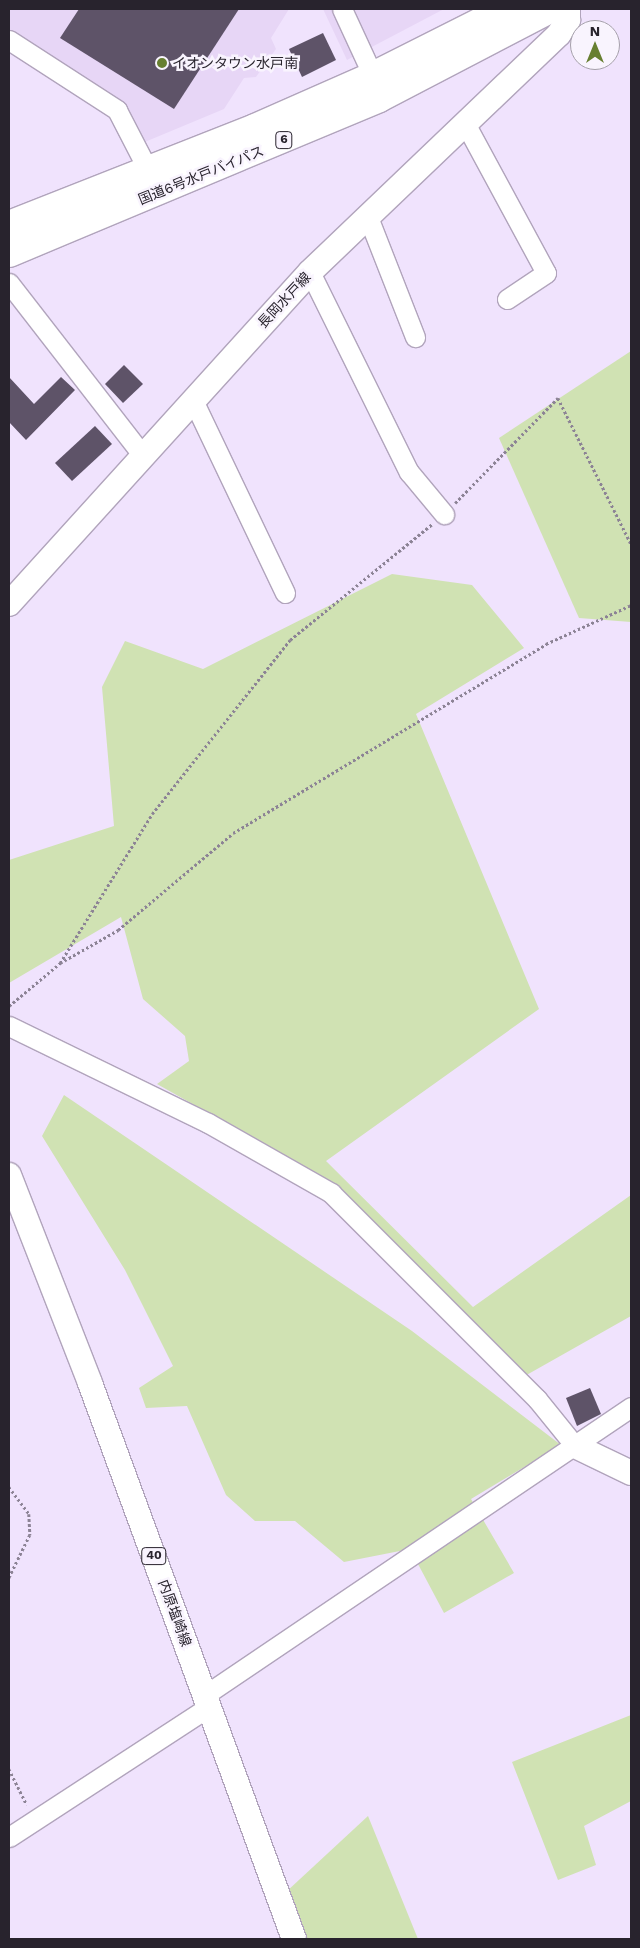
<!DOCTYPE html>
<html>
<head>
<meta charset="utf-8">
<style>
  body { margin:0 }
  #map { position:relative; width:640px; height:1948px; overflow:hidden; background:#f0e3fd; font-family:"Work Sans","Noto Sans JP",sans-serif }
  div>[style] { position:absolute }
  .built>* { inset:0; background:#e7d6f6 }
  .green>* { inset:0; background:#d0e2b3 }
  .building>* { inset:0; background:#5e5368 }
  .path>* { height:2.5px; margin-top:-1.25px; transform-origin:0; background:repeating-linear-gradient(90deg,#8c8395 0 2.5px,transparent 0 5px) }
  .roads { filter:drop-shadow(1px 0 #b1a4bc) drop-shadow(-1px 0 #b1a4bc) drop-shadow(0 1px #b1a4bc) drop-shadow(0 -1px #b1a4bc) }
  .minor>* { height:19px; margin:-9.5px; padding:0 9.5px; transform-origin:9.5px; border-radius:9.5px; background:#fff }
  .major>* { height:24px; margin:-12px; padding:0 12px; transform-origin:12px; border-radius:12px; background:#fff }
  .highway>* { height:28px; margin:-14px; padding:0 14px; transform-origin:14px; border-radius:14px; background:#fff }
  .dots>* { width:14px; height:14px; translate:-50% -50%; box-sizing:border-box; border:2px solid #f9f4fe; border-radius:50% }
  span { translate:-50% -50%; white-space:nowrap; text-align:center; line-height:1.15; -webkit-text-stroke:5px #f9f4fe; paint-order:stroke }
  .shield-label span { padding:1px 4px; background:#f9f4fe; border:1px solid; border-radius:4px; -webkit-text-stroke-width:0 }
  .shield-label { font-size:12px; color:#28232d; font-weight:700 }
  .poi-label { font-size:14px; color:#28232d }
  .left { translate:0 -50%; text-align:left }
  .street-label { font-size:14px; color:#28232d }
  .frame { position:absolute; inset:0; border:10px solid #28232d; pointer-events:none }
  .north { position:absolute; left:570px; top:20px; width:50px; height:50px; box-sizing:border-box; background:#f9f4fe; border:1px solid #a5a0aa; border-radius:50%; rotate:0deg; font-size:14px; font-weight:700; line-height:20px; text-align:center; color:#28232d }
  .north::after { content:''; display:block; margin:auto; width:18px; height:22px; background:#677f31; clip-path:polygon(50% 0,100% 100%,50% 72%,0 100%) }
</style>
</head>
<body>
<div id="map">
  <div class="built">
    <div style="clip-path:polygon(9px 9px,289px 9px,271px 38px,276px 49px,256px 77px,244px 78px,224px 109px,140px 144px,119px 102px,9px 31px)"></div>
    <div style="clip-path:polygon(323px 9px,444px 9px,347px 60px)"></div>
  </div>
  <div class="green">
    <div style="clip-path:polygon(631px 351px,631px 622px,579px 618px,499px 438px)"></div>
    <div style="clip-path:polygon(392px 574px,472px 585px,524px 648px,416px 714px,539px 1009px,326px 1161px,473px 1307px,631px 1195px,631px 1316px,523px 1377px,333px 1183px,157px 1084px,189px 1061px,185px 1036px,143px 999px,121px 917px,9px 983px,9px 860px,114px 826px,102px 687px,125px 641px,203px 669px)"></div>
    <div style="clip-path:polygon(64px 1095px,412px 1331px,561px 1445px,471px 1499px,514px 1573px,444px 1613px,410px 1549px,344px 1562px,295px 1521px,255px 1521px,226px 1495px,187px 1406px,146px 1408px,139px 1388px,173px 1366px,125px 1270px,42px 1136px)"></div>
    <div style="clip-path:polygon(631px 1715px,631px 1801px,584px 1826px,596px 1865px,558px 1880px,512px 1762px)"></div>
    <div style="clip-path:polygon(368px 1816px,418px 1939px,306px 1939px,286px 1892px)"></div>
  </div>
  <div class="building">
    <div style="clip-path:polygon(79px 9px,239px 9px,174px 109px,60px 38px)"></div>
    <div style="clip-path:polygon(323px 33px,336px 60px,302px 77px,289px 49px)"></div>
    <div style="clip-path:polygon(124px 365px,143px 384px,123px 403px,105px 384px)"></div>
    <div style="clip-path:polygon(9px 377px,34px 404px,61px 377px,75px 390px,26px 440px,9px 422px)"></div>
    <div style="clip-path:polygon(95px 426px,112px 444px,72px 481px,55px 463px)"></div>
    <div style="clip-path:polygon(590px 1388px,601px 1414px,577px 1426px,566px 1398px)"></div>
  </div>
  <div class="path">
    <div style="left:455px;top:503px;width:147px;rotate:-45.6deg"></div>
    <div style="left:558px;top:398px;width:163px;rotate:63.4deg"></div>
    <div style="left:60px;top:963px;width:175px;rotate:-58.3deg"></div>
    <div style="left:152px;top:814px;width:222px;rotate:-51.6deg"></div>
    <div style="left:290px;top:640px;width:183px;rotate:-39.2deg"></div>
    <div style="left:9px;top:1006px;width:67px;rotate:-40.1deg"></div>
    <div style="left:60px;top:963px;width:67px;rotate:-29.6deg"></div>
    <div style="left:118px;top:930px;width:150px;rotate:-40.1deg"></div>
    <div style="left:233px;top:833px;width:366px;rotate:-31.1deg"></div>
    <div style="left:546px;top:644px;width:94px;rotate:-24.6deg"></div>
    <div style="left:9px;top:1487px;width:34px;rotate:53deg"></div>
    <div style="left:29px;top:1514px;width:21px;rotate:87deg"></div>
    <div style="left:30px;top:1535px;width:48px;rotate:116deg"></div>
    <div style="left:9px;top:1769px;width:40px;rotate:63.4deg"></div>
  </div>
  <div class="roads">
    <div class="minor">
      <div style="left:342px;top:9px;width:74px;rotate:65.2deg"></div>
      <div style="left:9px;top:40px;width:129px;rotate:32.9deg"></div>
      <div style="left:117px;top:110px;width:70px;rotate:62.7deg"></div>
      <div style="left:466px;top:125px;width:168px;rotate:61.6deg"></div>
      <div style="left:546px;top:273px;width:47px;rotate:146.3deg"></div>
      <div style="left:368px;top:217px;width:129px;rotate:68.6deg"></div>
      <div style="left:310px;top:272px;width:223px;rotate:63.7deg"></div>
      <div style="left:409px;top:472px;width:55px;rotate:50.2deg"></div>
      <div style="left:9px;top:283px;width:215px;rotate:52.2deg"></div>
      <div style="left:192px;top:398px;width:216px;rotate:64.5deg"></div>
      <div style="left:9px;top:1026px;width:221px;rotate:26deg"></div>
      <div style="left:208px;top:1123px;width:142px;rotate:29.6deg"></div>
      <div style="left:331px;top:1193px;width:291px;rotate:45deg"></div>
      <div style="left:537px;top:1399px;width:60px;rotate:51deg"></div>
      <div style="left:205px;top:1695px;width:514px;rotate:-34.06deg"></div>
      <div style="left:9px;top:1837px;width:240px;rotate:-33.1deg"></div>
    </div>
    <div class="major">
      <div style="left:9px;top:604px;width:448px;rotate:-47.8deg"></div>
      <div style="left:310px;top:272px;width:344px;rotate:-43.7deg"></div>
      <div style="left:559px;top:34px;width:17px;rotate:-57deg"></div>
      <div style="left:568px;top:20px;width:11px;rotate:-90deg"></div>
      <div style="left:9px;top:1175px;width:223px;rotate:68.7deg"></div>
      <div style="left:90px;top:1383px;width:592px;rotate:69.85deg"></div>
      <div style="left:575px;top:1446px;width:62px;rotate:25.7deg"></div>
    </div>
    <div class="highway">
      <div style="left:9px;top:225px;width:264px;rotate:-21.5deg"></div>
      <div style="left:255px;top:128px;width:129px;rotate:-23.8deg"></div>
      <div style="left:373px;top:76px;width:149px;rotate:-26.7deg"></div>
      <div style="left:9px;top:253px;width:401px;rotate:-22.7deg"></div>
      <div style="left:379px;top:98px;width:193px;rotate:-27.5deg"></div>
    </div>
  </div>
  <div class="dots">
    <div style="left:162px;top:63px;background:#677f31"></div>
  </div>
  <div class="shield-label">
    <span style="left:284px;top:140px">6</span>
    <span style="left:154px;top:1556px">40</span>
  </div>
  <div class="poi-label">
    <span class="left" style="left:172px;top:63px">イオンタウン水戸南</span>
  </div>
  <div class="street-label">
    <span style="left:201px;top:175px;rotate:-22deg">国道6号水戸バイパス</span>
    <span style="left:284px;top:300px;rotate:-47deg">長岡水戸線</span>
    <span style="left:175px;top:1613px;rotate:70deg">内原塩崎線</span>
  </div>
  <div class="frame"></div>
  <div class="north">N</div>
</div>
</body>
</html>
